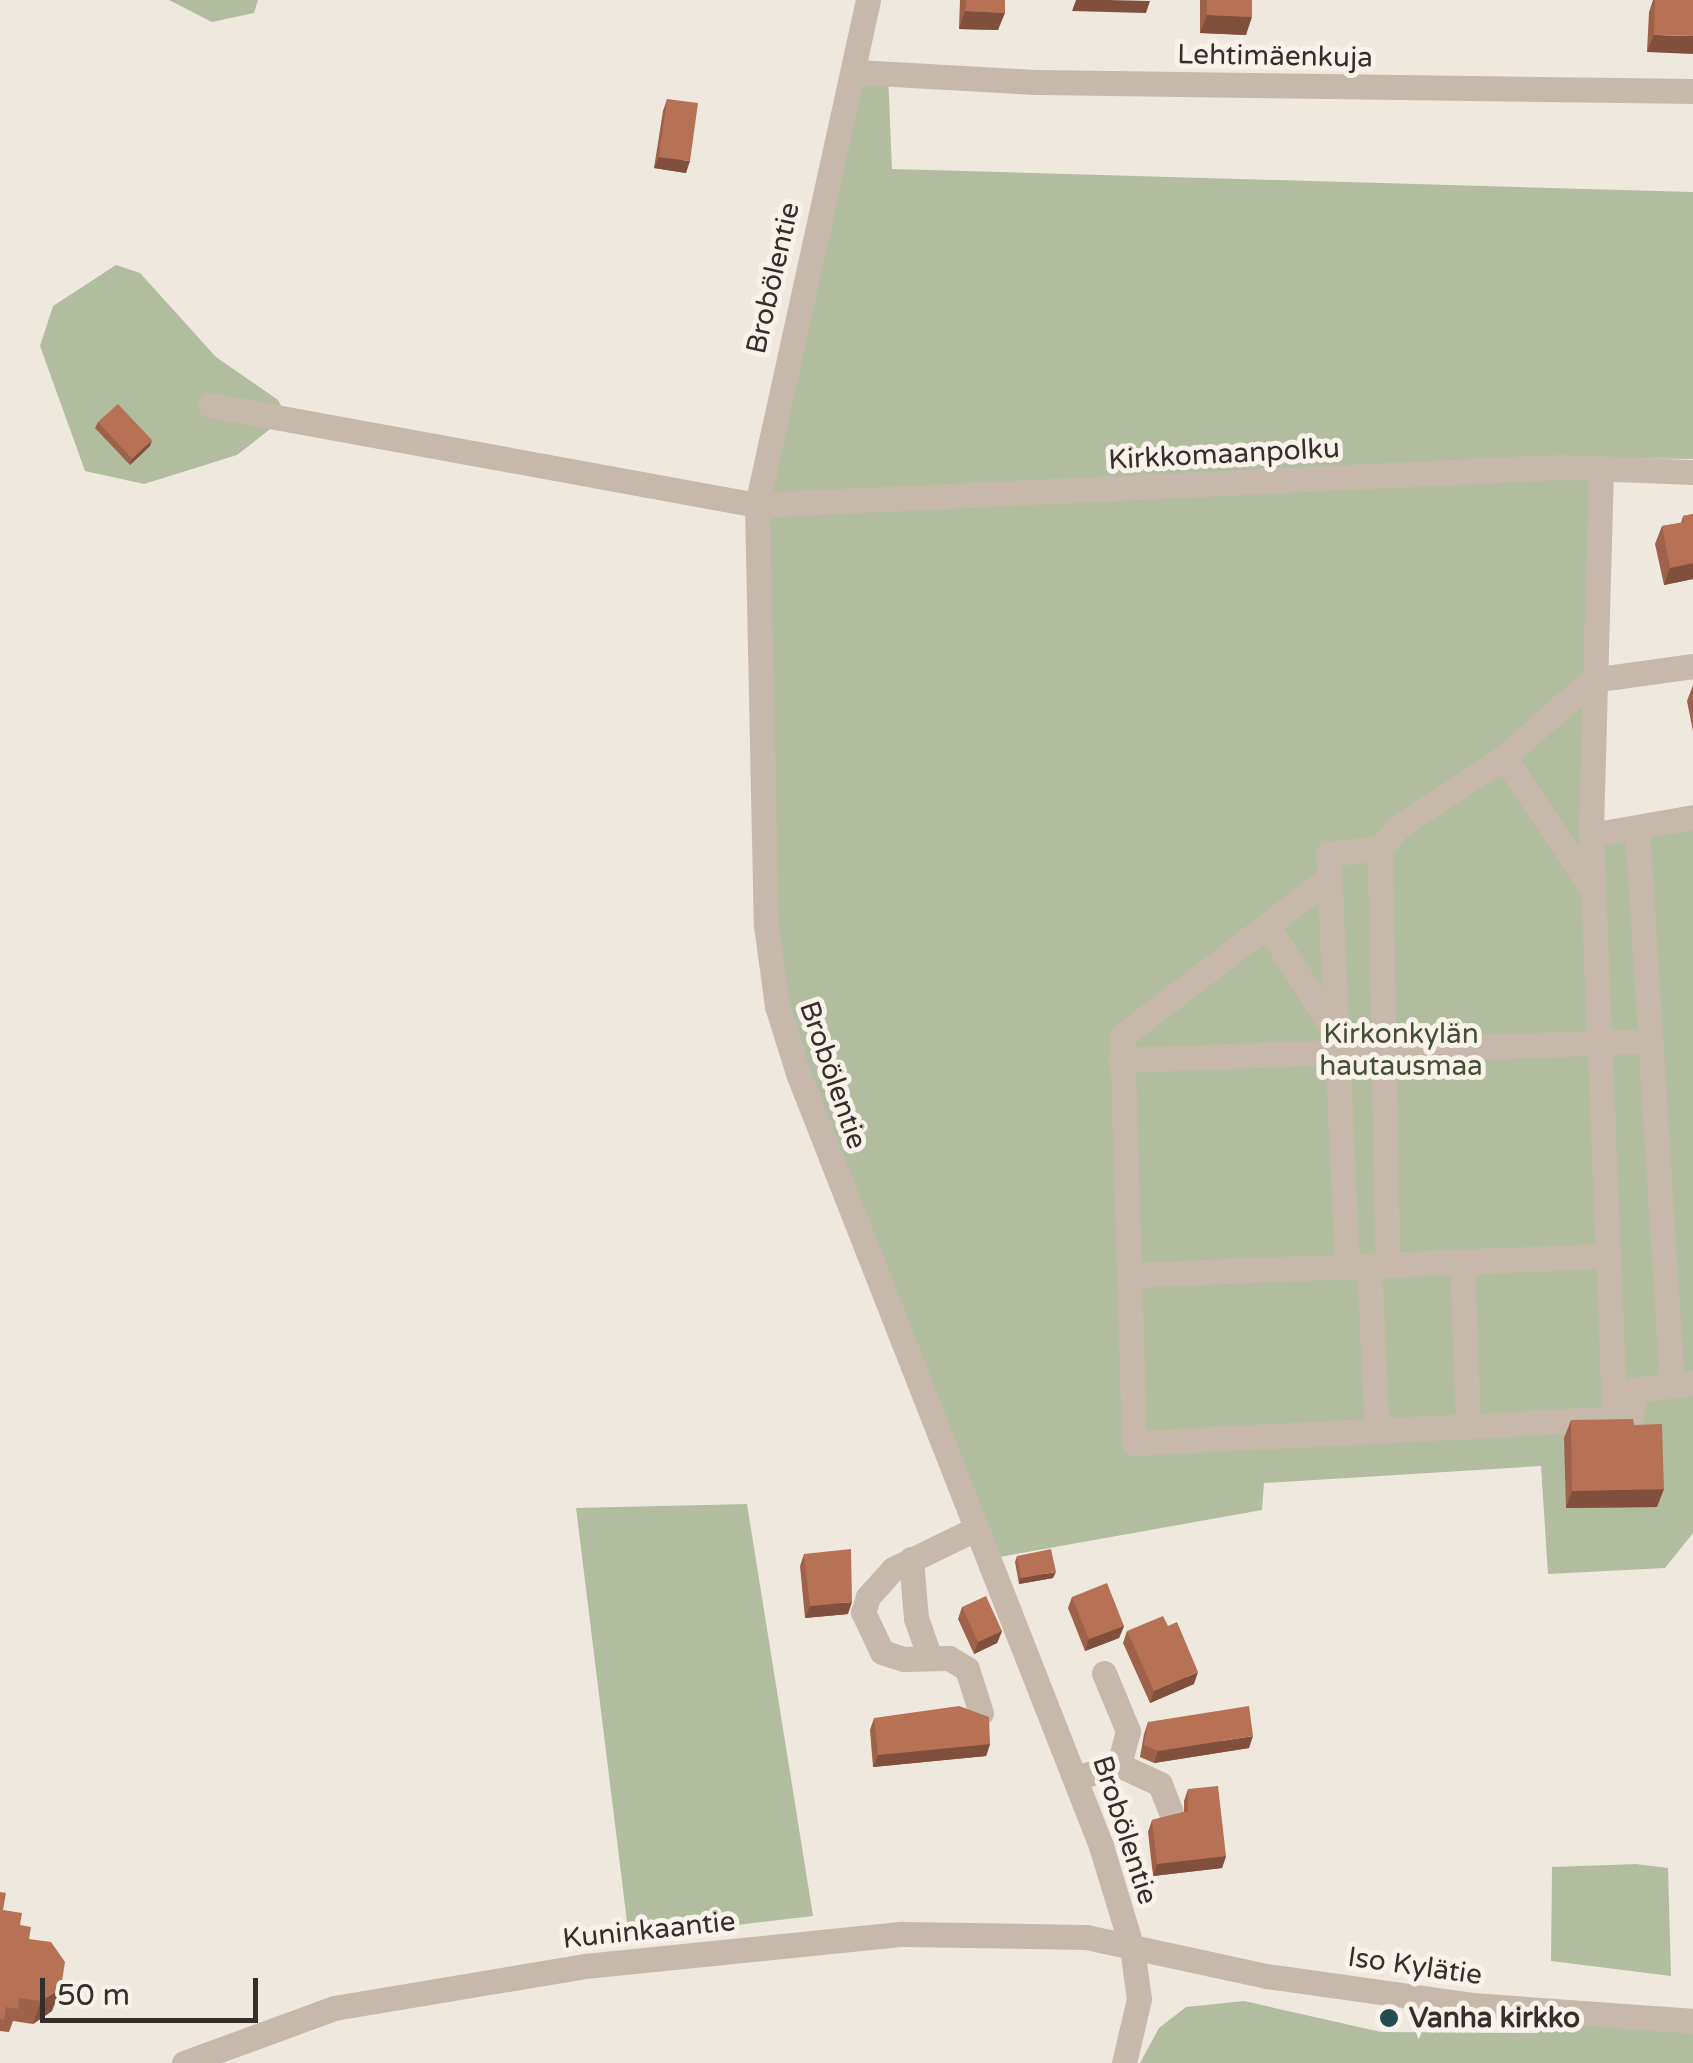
<!DOCTYPE html>
<html>
<head>
<meta charset="utf-8">
<style>
  body { margin:0 }
  #map { position:relative; width:1693px; height:2063px; overflow:hidden; background:#efe8df; font-family:"Varela Round",sans-serif }
  div>[style] { position:absolute }
  .green>* { inset:0; background:#b2bda0 }
  .minor>* { height:25px; margin:-12.5px; padding:0 12.5px; transform-origin:12.5px; border-radius:12.5px; background:#c6b9ac }
  .wall>* { inset:0; background:#9d6249 }
  .shaded-wall>* { inset:0; background:#80503c }
  .building>* { inset:0; background:#b77255 }
  .dots>* { width:28px; height:28px; translate:-50% -50%; box-sizing:border-box; border:5px solid #f8f2ea; border-radius:50% }
  span { translate:-50% -50%; white-space:nowrap; text-align:center; line-height:1.15; -webkit-text-stroke:10px #f8f2ea; paint-order:stroke }
  .street-label { font-size:28px; color:#352e2a }
  .park-label { font-size:28px; color:#435031 }
  .poi-label { font-size:28px; color:#352e2a; font-weight:700 }
  .left { translate:0 -50%; text-align:left }
  .scale { position:absolute; left:40px; top:1978px; width:218px; height:45px; box-sizing:border-box; border:5px solid #352e2a; border-top:0; padding-left:12px; font-size:30px; line-height:35px; white-space:nowrap; color:#352e2a; -webkit-text-stroke:8px #f8f2ea; paint-order:stroke }
</style>
</head>
<body>
<div id="map">
  <div class="green">
    <div style="clip-path:polygon(169px 0,258px 0,254px 13px,212px 22px)"></div>
    <div style="clip-path:polygon(857px 72px,888px 74px,892px 169px,1693px 192px,1693px 459px,1600px 458px,1599px 831px,1693px 812px,1693px 1533px,1665px 1568px,1548px 1574px,1541px 1466px,1264px 1483px,1262px 1510px,988px 1559px,777px 1006px,757px 505px)"></div>
    <div style="clip-path:polygon(116px 265px,140px 273px,216px 357px,278px 400px,287px 416px,237px 455px,144px 484px,85px 471px,40px 346px,53px 306px)"></div>
    <div style="clip-path:polygon(747px 1504px,813px 1916px,629px 1938px,576px 1508px)"></div>
    <div style="clip-path:polygon(1636px 1864px,1668px 1868px,1671px 1976px,1551px 1961px,1552px 1867px)"></div>
    <div style="clip-path:polygon(1244px 2001px,1381px 2032px,1538px 2033px,1540px 2012px,1693px 2020px,1693px 2063px,1140px 2063px,1159px 2028px,1186px 2007px)"></div>
  </div>
  <div class="minor">
    <div style="left:868px;top:0;width:517px;rotate:102.4deg"></div>
    <div style="left:757px;top:505px;width:420px;rotate:88.8deg"></div>
    <div style="left:766px;top:925px;width:82px;rotate:82.3deg"></div>
    <div style="left:777px;top:1006px;width:73px;rotate:72.6deg"></div>
    <div style="left:799px;top:1076px;width:827px;rotate:68.58deg"></div>
    <div style="left:1101px;top:1846px;width:107px;rotate:73.1deg"></div>
    <div style="left:1132px;top:1948px;width:51px;rotate:82.2deg"></div>
    <div style="left:1139px;top:1999px;width:66px;rotate:103.2deg"></div>
    <div style="left:857px;top:72px;width:179px;rotate:3.2deg"></div>
    <div style="left:1036px;top:82px;width:657px;rotate:0.78deg"></div>
    <div style="left:210px;top:405px;width:556px;rotate:10.36deg"></div>
    <div style="left:757px;top:505px;width:805px;rotate:-2.71deg"></div>
    <div style="left:1561px;top:467px;width:132px;rotate:2.2deg"></div>
    <div style="left:1601px;top:470px;width:365px;rotate:91.6deg"></div>
    <div style="left:1591px;top:835px;width:569px;rotate:87.69deg"></div>
    <div style="left:1614px;top:1404px;width:22px;rotate:39deg"></div>
    <div style="left:1504px;top:757px;width:160px;rotate:56.2deg"></div>
    <div style="left:1637px;top:828px;width:559px;rotate:86.41deg"></div>
    <div style="left:1591px;top:835px;width:104px;rotate:-10deg"></div>
    <div style="left:1380px;top:848px;width:417px;rotate:89deg"></div>
    <div style="left:1326px;top:880px;width:257px;rotate:142.6deg"></div>
    <div style="left:1122px;top:1036px;width:407px;rotate:88.3deg"></div>
    <div style="left:1134px;top:1443px;width:498px;rotate:-2.9deg"></div>
    <div style="left:1631px;top:1418px;width:28px;rotate:-86deg"></div>
    <div style="left:1633px;top:1390px;width:60px;rotate:-6.7deg"></div>
    <div style="left:1267px;top:925px;width:125px;rotate:57.7deg"></div>
    <div style="left:1120px;top:1060px;width:528px;rotate:-2.06deg"></div>
    <div style="left:1462px;top:1262px;width:165px;rotate:87.9deg"></div>
    <div style="left:1369px;top:1265px;width:167px;rotate:87.3deg"></div>
    <div style="left:1347px;top:1266px;width:412px;rotate:-92.6deg"></div>
    <div style="left:1328px;top:854px;width:52px;rotate:-6.6deg"></div>
    <div style="left:1380px;top:848px;width:28px;rotate:-49deg"></div>
    <div style="left:1398px;top:827px;width:127px;rotate:-33.4deg"></div>
    <div style="left:1504px;top:757px;width:117px;rotate:-41.2deg"></div>
    <div style="left:1592px;top:680px;width:102px;rotate:-7.9deg"></div>
    <div style="left:1130px;top:1275px;width:479px;rotate:-2.3deg"></div>
    <div style="left:975px;top:1529px;width:91px;rotate:154deg"></div>
    <div style="left:893px;top:1569px;width:38px;rotate:132deg"></div>
    <div style="left:868px;top:1597px;width:16px;rotate:108deg"></div>
    <div style="left:863px;top:1612px;width:44px;rotate:64.6deg"></div>
    <div style="left:882px;top:1652px;width:23px;rotate:18deg"></div>
    <div style="left:904px;top:1659px;width:45px;rotate:-1.3deg"></div>
    <div style="left:949px;top:1658px;width:21px;rotate:31deg"></div>
    <div style="left:967px;top:1669px;width:46px;rotate:72.3deg"></div>
    <div style="left:911px;top:1559px;width:59px;rotate:85.2deg"></div>
    <div style="left:916px;top:1618px;width:42px;rotate:70.7deg"></div>
    <div style="left:1104px;top:1673px;width:63px;rotate:67.5deg"></div>
    <div style="left:1128px;top:1731px;width:35px;rotate:105deg"></div>
    <div style="left:1079px;top:1777px;width:42px;rotate:-16.7deg"></div>
    <div style="left:1119px;top:1765px;width:45px;rotate:24.9deg"></div>
    <div style="left:1160px;top:1784px;width:31px;rotate:69deg"></div>
    <div style="left:184px;top:2063px;width:160px;rotate:-20.1deg"></div>
    <div style="left:334px;top:2008px;width:254px;rotate:-9.5deg"></div>
    <div style="left:585px;top:1966px;width:319px;rotate:-5.8deg"></div>
    <div style="left:902px;top:1934px;width:184px;rotate:0.9deg"></div>
    <div style="left:1086px;top:1937px;width:184px;rotate:12.2deg"></div>
    <div style="left:1266px;top:1976px;width:208px;rotate:8deg"></div>
    <div style="left:1472px;top:2005px;width:222px;rotate:4.1deg"></div>
  </div>
  <div class="wall">
    <div style="clip-path:polygon(960px 0,1005px 0,998px 30px,959px 29px)"></div>
    <div style="clip-path:polygon(1200px 0,1252px 0,1246px 35px,1200px 33px)"></div>
    <div style="clip-path:polygon(1653px 0,1693px 0,1647px 52px,1649px 12px)"></div>
    <div style="clip-path:polygon(667px 99px,686px 173px,654px 168px,663px 111px)"></div>
    <div style="clip-path:polygon(98px 422px,150px 446px,130px 465px,95px 428px)"></div>
    <div style="clip-path:polygon(1693px 514px,1693px 579px,1664px 585px,1655px 544px,1662px 526px,1681px 523px,1683px 516px)"></div>
    <div style="clip-path:polygon(1693px 685px,1693px 731px,1687px 701px)"></div>
    <div style="clip-path:polygon(1571px 1420px,1634px 1425px,1657px 1507px,1566px 1508px,1564px 1438px)"></div>
    <div style="clip-path:polygon(804px 1554px,848px 1614px,805px 1618px,800px 1566px)"></div>
    <div style="clip-path:polygon(1017px 1556px,1053px 1578px,1019px 1584px,1015px 1562px)"></div>
    <div style="clip-path:polygon(1072px 1597px,1124px 1626px,1119px 1638px,1085px 1651px,1068px 1608px)"></div>
    <div style="clip-path:polygon(962px 1607px,1002px 1631px,997px 1643px,974px 1654px,958px 1619px)"></div>
    <div style="clip-path:polygon(1127px 1631px,1194px 1684px,1150px 1703px,1123px 1643px)"></div>
    <div style="clip-path:polygon(874px 1718px,990px 1744px,986px 1756px,873px 1767px,870px 1730px)"></div>
    <div style="clip-path:polygon(1148px 1722px,1249px 1748px,1154px 1763px,1140px 1757px,1144px 1734px)"></div>
    <div style="clip-path:polygon(1188px 1789px,1226px 1856px,1222px 1868px,1153px 1876px,1148px 1832px,1152px 1820px,1184px 1812px,1184px 1801px)"></div>
    <div style="clip-path:polygon(0 1892px,3px 1910px,20px 1925px,29px 1939px,52px 2011px,33px 2024px,13px 2021px,9px 2032px,0 2031px)"></div>
  </div>
  <div class="shaded-wall">
    <div style="clip-path:polygon(1076px 0,1108px 0,1150px 1px,1146px 13px,1072px 11px)"></div>
    <div style="clip-path:polygon(965px 11px,1005px 13px,998px 30px,959px 29px)"></div>
    <div style="clip-path:polygon(1207px 15px,1252px 17px,1246px 35px,1200px 33px)"></div>
    <div style="clip-path:polygon(1654px 35px,1693px 36px,1693px 54px,1647px 52px)"></div>
    <div style="clip-path:polygon(659px 157px,690px 161px,686px 173px,654px 168px)"></div>
    <div style="clip-path:polygon(152px 440px,150px 446px,130px 465px,132px 459px)"></div>
    <div style="clip-path:polygon(1693px 563px,1693px 579px,1664px 585px,1670px 568px)"></div>
    <div style="clip-path:polygon(1664px 1489px,1657px 1507px,1566px 1508px,1572px 1491px)"></div>
    <div style="clip-path:polygon(1056px 1572px,1053px 1578px,1019px 1584px,1021px 1578px)"></div>
    <div style="clip-path:polygon(852px 1602px,848px 1614px,805px 1618px,810px 1606px)"></div>
    <div style="clip-path:polygon(1124px 1626px,1119px 1638px,1085px 1651px,1089px 1639px)"></div>
    <div style="clip-path:polygon(1002px 1631px,997px 1643px,974px 1654px,978px 1642px)"></div>
    <div style="clip-path:polygon(1198px 1672px,1194px 1684px,1150px 1703px,1154px 1691px)"></div>
    <div style="clip-path:polygon(1253px 1736px,1249px 1748px,1154px 1763px,1158px 1751px)"></div>
    <div style="clip-path:polygon(990px 1744px,986px 1756px,873px 1767px,878px 1755px)"></div>
    <div style="clip-path:polygon(1226px 1856px,1222px 1868px,1153px 1876px,1157px 1864px)"></div>
    <div style="clip-path:polygon(61px 1988px,52px 2011px,33px 2024px,41px 2001px)"></div>
  </div>
  <div class="building">
    <div style="clip-path:polygon(966px 0,1005px 0,1005px 13px,965px 11px)"></div>
    <div style="clip-path:polygon(1207px 0,1252px 0,1252px 17px,1207px 15px)"></div>
    <div style="clip-path:polygon(1655px 0,1693px 0,1693px 36px,1654px 35px)"></div>
    <div style="clip-path:polygon(667px 99px,698px 103px,690px 161px,659px 157px)"></div>
    <div style="clip-path:polygon(118px 404px,152px 440px,132px 459px,98px 422px)"></div>
    <div style="clip-path:polygon(1693px 514px,1693px 563px,1670px 568px,1662px 526px,1684px 522px,1683px 516px)"></div>
    <div style="clip-path:polygon(1633px 1419px,1634px 1425px,1662px 1424px,1664px 1489px,1572px 1491px,1571px 1420px)"></div>
    <div style="clip-path:polygon(851px 1549px,852px 1602px,810px 1606px,804px 1554px)"></div>
    <div style="clip-path:polygon(1051px 1549px,1056px 1572px,1021px 1578px,1017px 1556px)"></div>
    <div style="clip-path:polygon(1107px 1583px,1124px 1626px,1089px 1639px,1072px 1597px)"></div>
    <div style="clip-path:polygon(986px 1596px,1002px 1631px,978px 1642px,962px 1607px)"></div>
    <div style="clip-path:polygon(1163px 1616px,1168px 1626px,1177px 1622px,1198px 1672px,1154px 1691px,1127px 1631px)"></div>
    <div style="clip-path:polygon(959px 1706px,989px 1717px,990px 1744px,878px 1755px,874px 1718px)"></div>
    <div style="clip-path:polygon(1249px 1706px,1253px 1736px,1158px 1751px,1144px 1745px,1148px 1722px)"></div>
    <div style="clip-path:polygon(1218px 1786px,1226px 1856px,1157px 1864px,1152px 1820px,1188px 1811px,1188px 1789px)"></div>
    <div style="clip-path:polygon(0 1892px,6px 1893px,3px 1910px,22px 1913px,20px 1925px,31px 1927px,29px 1939px,51px 1942px,65px 1962px,61px 1988px,41px 2001px,19px 1998px,18px 2009px,6px 2007px,4px 2020px,0 2019px)"></div>
  </div>
  <div class="dots">
    <div style="left:1389px;top:2018px;background:#254c51"></div>
  </div>
  <div class="street-label">
    <span style="left:1275px;top:56px;rotate:1deg">Lehtimäenkuja</span>
    <span style="left:773px;top:278px;rotate:-77deg">Brobölentie</span>
    <span style="left:1224px;top:454px;rotate:-3deg">Kirkkomaanpolku</span>
    <span style="left:833px;top:1075px;rotate:71deg">Brobölentie</span>
    <span style="left:1125px;top:1830px;rotate:72deg">Brobölentie</span>
    <span style="left:649px;top:1930px;rotate:-6deg">Kuninkaantie</span>
    <span style="left:1415px;top:1966px;rotate:8deg">Iso Kylätie</span>
  </div>
  <div class="park-label">
    <span style="left:1401px;top:1050px">Kirkonkylän<br>hautausmaa</span>
  </div>
  <div class="poi-label">
    <span class="left" style="left:1409px;top:2018px">Vanha kirkko</span>
  </div>
  <div class="scale">50 m</div>
</div>
</body>
</html>
